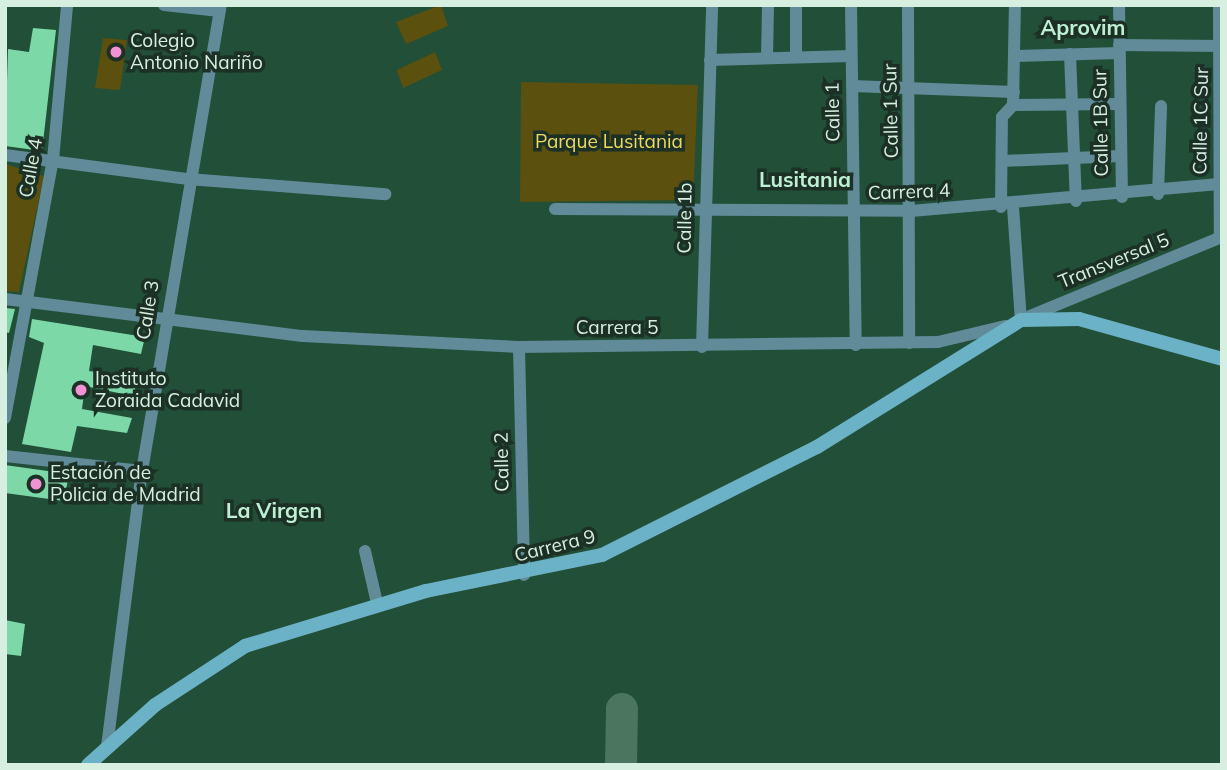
<!DOCTYPE html>
<html>
<head>
<meta charset="utf-8">
<style>
  body { margin:0 }
  #map { position:relative; width:1227px; height:770px; overflow:hidden; background:#214f38; font-family:Mulish,sans-serif }
  div>[style] { position:absolute }
  .green>* { inset:0; background:#5b500d }
  .taxiway>* { height:32px; margin:-16px; padding:0 16px; transform-origin:16px; border-radius:16px; background:#4c7560 }
  .building>* { inset:0; background:#7dd8a7 }
  .street>* { height:12px; margin:-6px; padding:0 6px; transform-origin:6px; border-radius:6px; background:#618b98 }
  .secondary>* { height:14px; margin:-7px; padding:0 7px; transform-origin:7px; border-radius:7px; background:#6cb2c7 }
  .dots>* { width:19px; height:19px; translate:-50% -50%; box-sizing:border-box; border:4px solid #1c3025; border-radius:50% }
  span { translate:-50% -50%; white-space:nowrap; text-align:center; line-height:1.15; -webkit-text-stroke:7px #1c3025; paint-order:stroke }
  .poi-label { font-size:19px; color:#d6efe0 }
  .left { translate:0 -50%; text-align:left }
  .street-label { font-size:19px; color:#d6efe0 }
  .park-label { font-size:19px; color:#eed95f }
  .neighbourhood-label { font-size:21px; color:#bdefd2; font-weight:700 }
  .frame { position:absolute; inset:0; border:7px solid #d6efe0; pointer-events:none }
</style>
</head>
<body>
<div id="map">
  <div class="green">
    <div style="clip-path:polygon(441px 5px,448px 26px,406px 44px,396px 22px)"></div>
    <div style="clip-path:polygon(103px 38px,127px 40px,120px 90px,95px 88px)"></div>
    <div style="clip-path:polygon(435px 52px,442px 70px,403px 88px,397px 70px)"></div>
    <div style="clip-path:polygon(521px 82px,698px 85px,693px 200px,520px 202px)"></div>
    <div style="clip-path:polygon(5px 164px,44px 176px,19px 292px,5px 291px)"></div>
  </div>
  <div class="taxiway">
    <div style="left:621px;top:765px;width:56px;rotate:-89deg"></div>
  </div>
  <div class="building">
    <div style="clip-path:polygon(33px 28px,56px 30px,42px 151px,5px 146px,8px 49px,29px 52px)"></div>
    <div style="clip-path:polygon(5px 308px,15px 309px,9px 333px,5px 332px)"></div>
    <div style="clip-path:polygon(32px 319px,145px 337px,141px 354px,93px 345px,89px 371px,138px 378px,133px 396px,85px 386px,82px 409px,132px 418px,127px 433px,77px 426px,71px 452px,22px 444px,44px 343px,29px 337px)"></div>
    <div style="clip-path:polygon(5px 465px,69px 474px,64px 501px,5px 493px)"></div>
    <div style="clip-path:polygon(5px 620px,25px 624px,21px 656px,5px 654px)"></div>
  </div>
  <div class="street">
    <div style="left:164px;top:5px;width:56px;rotate:6.1deg"></div>
    <div style="left:851px;top:5px;width:340px;rotate:89.2deg"></div>
    <div style="left:908px;top:5px;width:338px;rotate:89.8deg"></div>
    <div style="left:1119px;top:5px;width:192px;rotate:89.1deg"></div>
    <div style="left:1219px;top:5px;width:233px;rotate:89.8deg"></div>
    <div style="left:1119px;top:45px;width:103px;rotate:0.6deg"></div>
    <div style="left:1070px;top:54px;width:147px;rotate:87.7deg"></div>
    <div style="left:1014px;top:56px;width:105px;rotate:-1.6deg"></div>
    <div style="left:796px;top:57px;width:52px;rotate:-90deg"></div>
    <div style="left:767px;top:58px;width:53px;rotate:-88.9deg"></div>
    <div style="left:710px;top:60px;width:141px;rotate:-1.6deg"></div>
    <div style="left:852px;top:86px;width:162px;rotate:2.1deg"></div>
    <div style="left:1013px;top:105px;width:106px;rotate:-0.5deg"></div>
    <div style="left:5px;top:155px;width:185px;rotate:7.5deg"></div>
    <div style="left:188px;top:179px;width:198px;rotate:4.4deg"></div>
    <div style="left:1002px;top:161px;width:118px;rotate:-2.4deg"></div>
    <div style="left:1158px;top:194px;width:88px;rotate:-88deg"></div>
    <div style="left:1001px;top:207px;width:90px;rotate:-89.4deg"></div>
    <div style="left:1002px;top:117px;width:16px;rotate:-47deg"></div>
    <div style="left:1013px;top:105px;width:100px;rotate:-88.9deg"></div>
    <div style="left:1013px;top:207px;width:113px;rotate:86deg"></div>
    <div style="left:555px;top:209px;width:356px;rotate:0.3deg"></div>
    <div style="left:911px;top:211px;width:312px;rotate:-5deg"></div>
    <div style="left:5px;top:299px;width:300px;rotate:7.1deg"></div>
    <div style="left:303px;top:336px;width:216px;rotate:2.9deg"></div>
    <div style="left:519px;top:347px;width:419px;rotate:-0.7deg"></div>
    <div style="left:938px;top:342px;width:69px;rotate:-13.4deg"></div>
    <div style="left:1025px;top:318px;width:213px;rotate:-22.4deg"></div>
    <div style="left:519px;top:347px;width:228px;rotate:88.7deg"></div>
    <div style="left:702px;top:347px;width:342px;rotate:-88.3deg"></div>
    <div style="left:5px;top:418px;width:262px;rotate:-79.5deg"></div>
    <div style="left:53px;top:160px;width:156px;rotate:-84.8deg"></div>
    <div style="left:5px;top:456px;width:138px;rotate:6.2deg"></div>
    <div style="left:365px;top:551px;width:53px;rotate:77deg"></div>
    <div style="left:107px;top:747px;width:278px;rotate:-82.8deg"></div>
    <div style="left:142px;top:471px;width:473px;rotate:-80.4deg"></div>
  </div>
  <div class="secondary">
    <div style="left:88px;top:765px;width:90px;rotate:-41.8deg"></div>
    <div style="left:155px;top:705px;width:108px;rotate:-33.2deg"></div>
    <div style="left:245px;top:646px;width:189px;rotate:-16.9deg"></div>
    <div style="left:426px;top:591px;width:180px;rotate:-11.6deg"></div>
    <div style="left:602px;top:555px;width:241px;rotate:-26.7deg"></div>
    <div style="left:817px;top:447px;width:240px;rotate:-31.9deg"></div>
    <div style="left:1021px;top:320px;width:58px;rotate:-1deg"></div>
    <div style="left:1079px;top:319px;width:148px;rotate:15.6deg"></div>
  </div>
  <div class="dots">
    <div style="left:116px;top:52px;background:#f391d5"></div>
    <div style="left:81px;top:390px;background:#f391d5"></div>
    <div style="left:36px;top:484px;background:#f391d5"></div>
  </div>
  <div class="poi-label">
    <span class="left" style="left:130px;top:52px">Colegio<br>Antonio Nariño</span>
    <span class="left" style="left:95px;top:390px">Instituto<br>Zoraida Cadavid</span>
    <span class="left" style="left:50px;top:484px">Estación de<br>Policia de Madrid</span>
  </div>
  <div class="street-label">
    <span style="left:891px;top:111px;rotate:-91deg">Calle 1 Sur</span>
    <span style="left:833px;top:112px;rotate:-91deg">Calle 1</span>
    <span style="left:1201px;top:121px;rotate:-89deg">Calle 1C Sur</span>
    <span style="left:1101px;top:123px;rotate:-91deg">Calle 1B Sur</span>
    <span style="left:31px;top:168px;rotate:-80deg">Calle 4</span>
    <span style="left:909px;top:192px;rotate:-2deg">Carrera 4</span>
    <span style="left:685px;top:218px;rotate:-89deg">Calle 1b</span>
    <span style="left:1114px;top:261px;rotate:-22deg">Transversal 5</span>
    <span style="left:148px;top:310px;rotate:-81deg">Calle 3</span>
    <span style="left:617px;top:328px">Carrera 5</span>
    <span style="left:502px;top:462px;rotate:-91deg">Calle 2</span>
    <span style="left:555px;top:546px;rotate:-14deg">Carrera 9</span>
  </div>
  <div class="park-label">
    <span style="left:609px;top:142px">Parque Lusitania</span>
  </div>
  <div class="neighbourhood-label">
    <span style="left:1083px;top:27px">Aprovim</span>
    <span style="left:805px;top:179px">Lusitania</span>
    <span style="left:274px;top:510px">La Virgen</span>
  </div>
  <div class="frame"></div>
</div>
</body>
</html>
